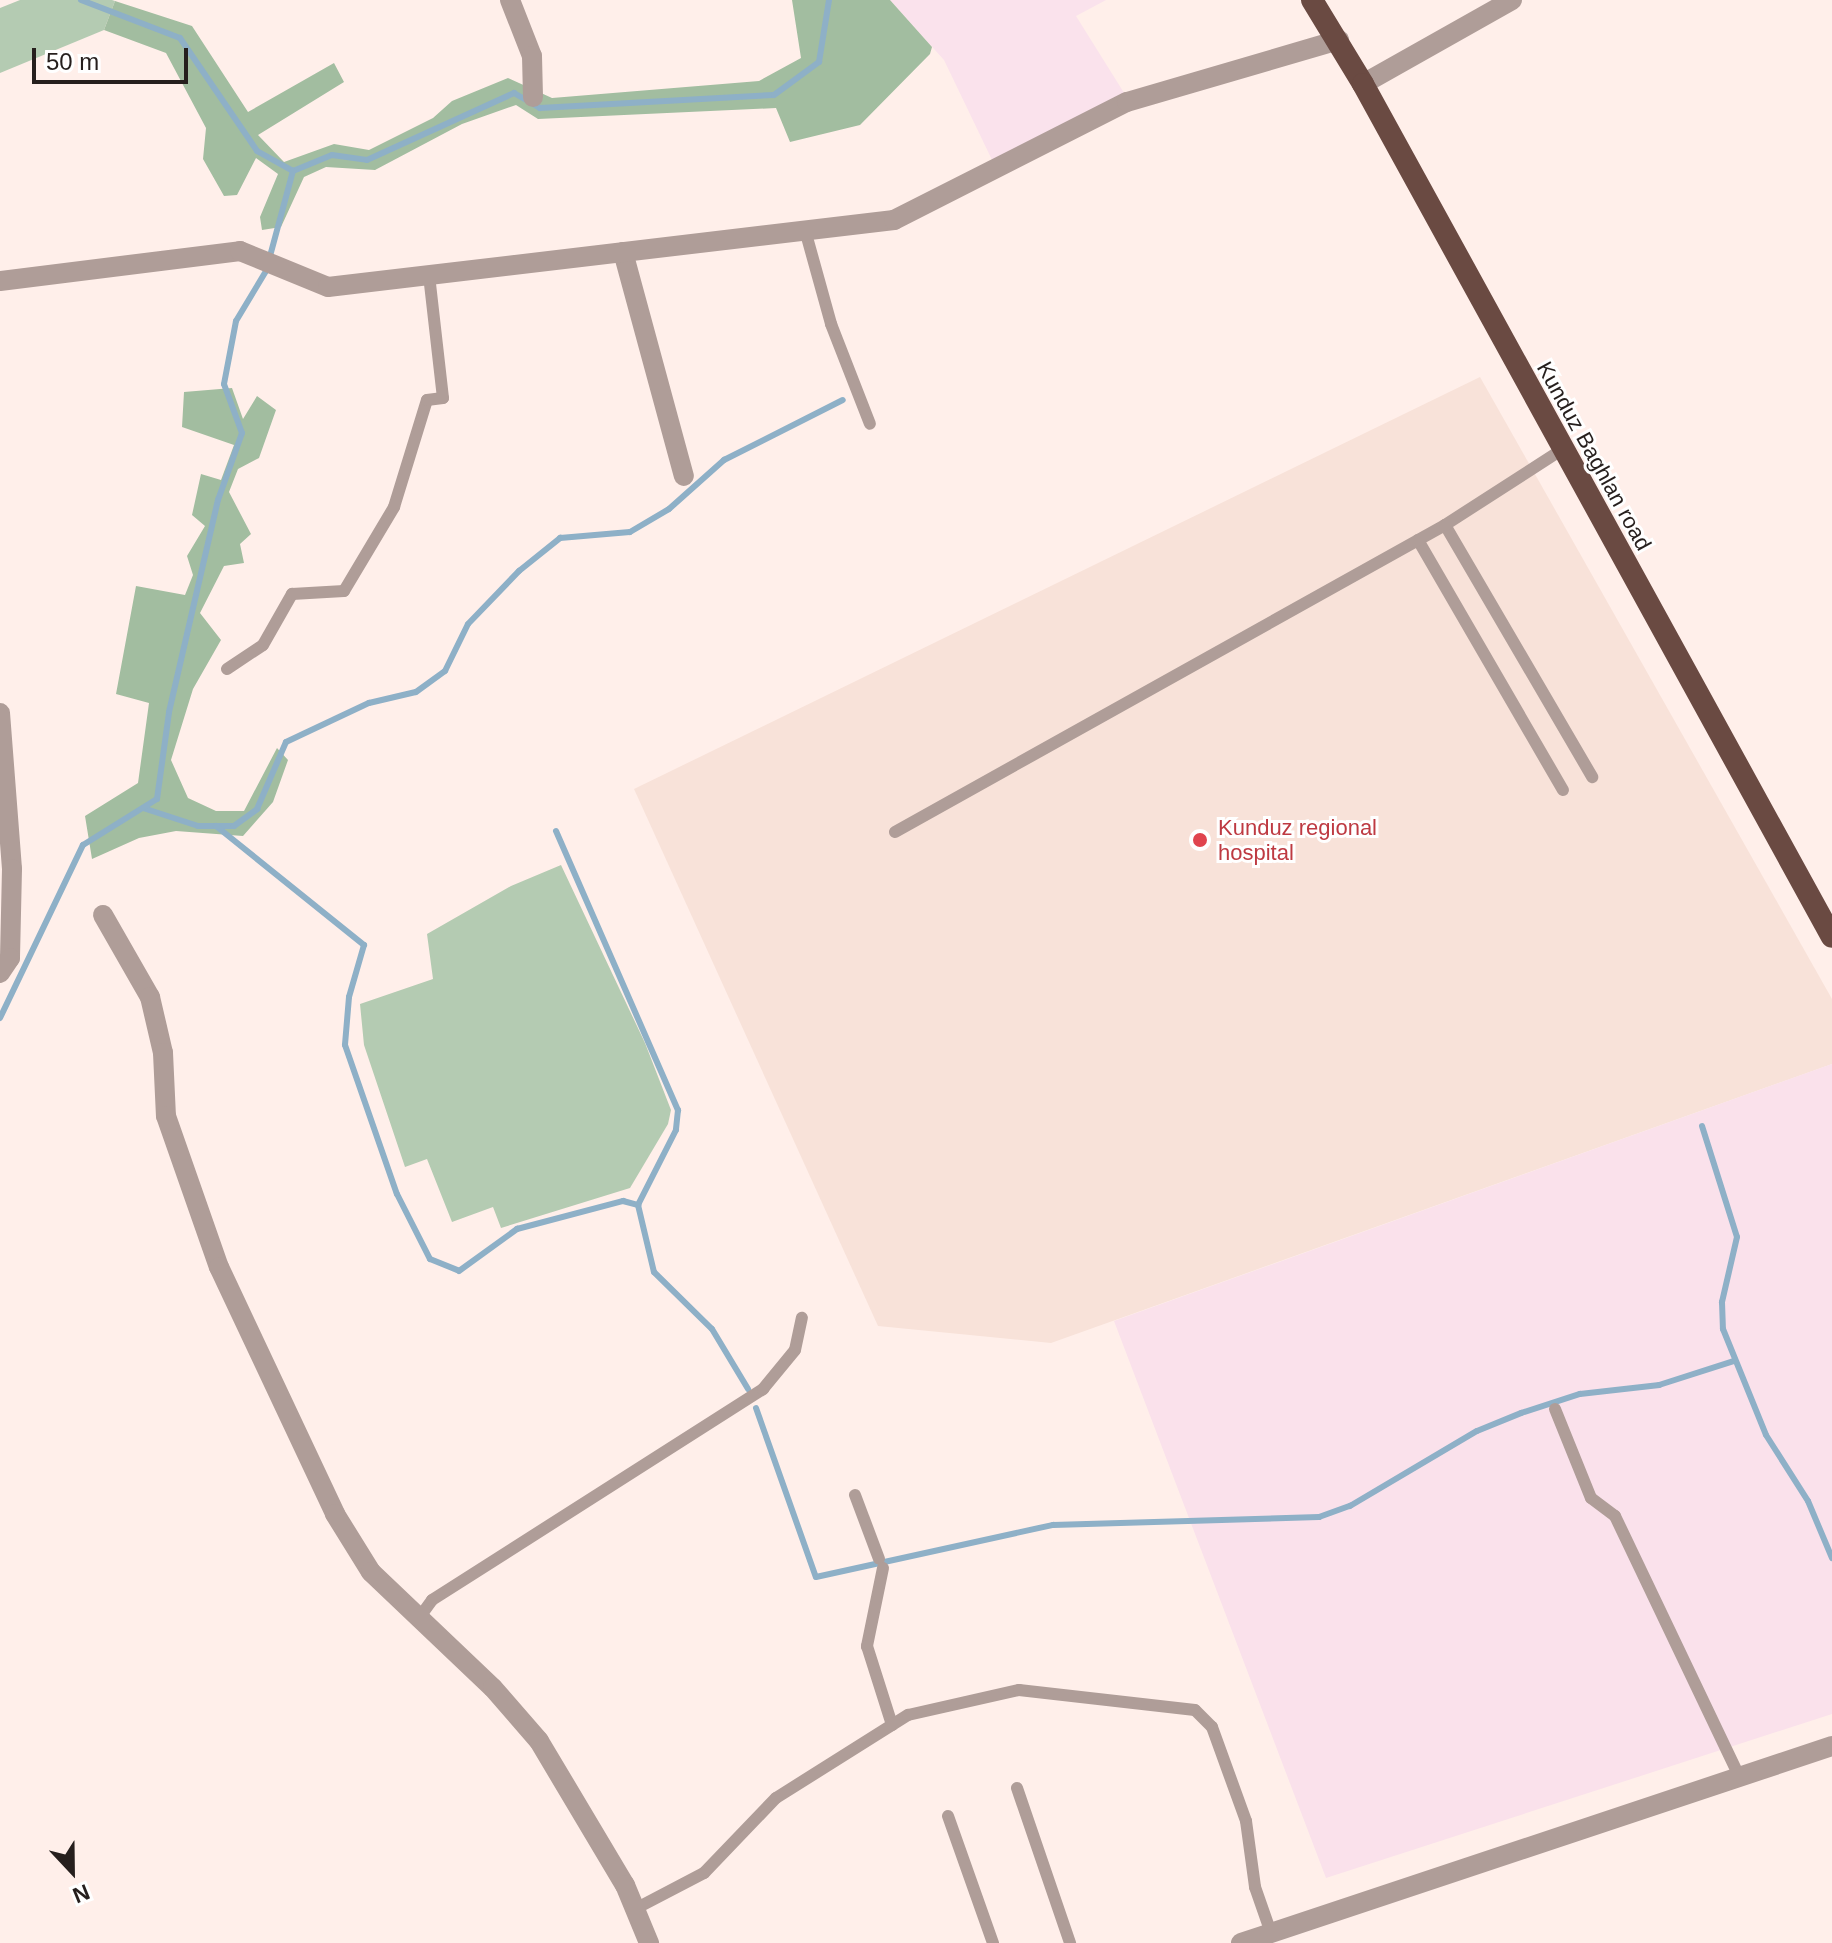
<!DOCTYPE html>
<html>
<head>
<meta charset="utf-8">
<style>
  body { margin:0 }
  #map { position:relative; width:1832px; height:1943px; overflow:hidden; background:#ffefea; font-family:Helvetica,sans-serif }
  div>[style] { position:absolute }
  .commercial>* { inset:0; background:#fae2ec }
  .built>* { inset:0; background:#f8e2d9 }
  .education>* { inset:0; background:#fae1eb }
  .green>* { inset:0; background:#b4cbb2 }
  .forest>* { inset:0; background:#a2bda0 }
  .stream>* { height:6px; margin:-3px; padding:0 3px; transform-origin:3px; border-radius:3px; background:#8eb0c7 }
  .service>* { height:12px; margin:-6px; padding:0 6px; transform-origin:6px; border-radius:6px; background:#af9d98 }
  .minor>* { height:20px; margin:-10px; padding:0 10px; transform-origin:10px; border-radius:10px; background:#af9d98 }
  .tertiary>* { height:20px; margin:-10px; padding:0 10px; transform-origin:10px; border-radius:10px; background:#af9d98 }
  .trunk>* { height:22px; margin:-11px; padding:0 11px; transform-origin:11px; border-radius:11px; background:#6a4a42 }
  .dots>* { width:22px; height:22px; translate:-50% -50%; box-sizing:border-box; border:4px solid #fff; border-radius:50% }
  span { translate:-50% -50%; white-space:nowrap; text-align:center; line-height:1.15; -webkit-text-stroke:6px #fff; paint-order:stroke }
  .street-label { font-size:22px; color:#261f1d }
  .health-label { font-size:22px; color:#be3a42 }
  .left { translate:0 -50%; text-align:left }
  .north { position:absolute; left:32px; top:1831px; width:80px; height:80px; -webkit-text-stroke:6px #fff; paint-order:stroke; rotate:158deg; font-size:22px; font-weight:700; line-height:32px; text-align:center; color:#261f1d }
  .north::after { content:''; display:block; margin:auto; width:28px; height:36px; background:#261f1d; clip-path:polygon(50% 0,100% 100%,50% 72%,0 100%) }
  .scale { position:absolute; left:32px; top:48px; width:156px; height:36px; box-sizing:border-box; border:4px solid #261f1d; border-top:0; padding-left:10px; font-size:24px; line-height:28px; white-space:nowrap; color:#261f1d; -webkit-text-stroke:6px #fff; paint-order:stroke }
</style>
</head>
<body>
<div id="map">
  <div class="commercial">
    <div style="clip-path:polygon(890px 0,1106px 0,1076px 16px,1126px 96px,993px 162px,944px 60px)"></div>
  </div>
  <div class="built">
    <div style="clip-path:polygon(1480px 377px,1832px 999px,1832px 1064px,1051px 1343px,878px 1326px,634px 789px)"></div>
  </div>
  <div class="education">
    <div style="clip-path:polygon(1832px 1064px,1832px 1714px,1326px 1878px,1114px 1321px)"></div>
  </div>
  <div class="green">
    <div style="clip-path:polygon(20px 0,112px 0,115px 1px,104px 30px,0 73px,0 8px)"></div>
    <div style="clip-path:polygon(561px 865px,645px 1043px,671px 1110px,668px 1124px,630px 1188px,501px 1228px,493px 1207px,452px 1222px,427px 1159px,405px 1167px,364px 1045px,360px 1004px,433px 979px,427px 934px,511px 886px)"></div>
  </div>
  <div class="forest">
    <div style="clip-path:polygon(792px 0,890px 0,932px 47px,930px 54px,860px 125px,790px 142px,776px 108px,538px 119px,516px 105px,462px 124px,375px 170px,326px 167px,304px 177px,281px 227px,262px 230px,260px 217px,278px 174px,256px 158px,237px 195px,224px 196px,203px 159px,206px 128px,166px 53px,104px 30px,115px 1px,192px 26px,248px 112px,334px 63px,344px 82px,258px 135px,284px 162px,334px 144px,369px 150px,433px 118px,452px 101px,508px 78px,552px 98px,759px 81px,801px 58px)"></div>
    <div style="clip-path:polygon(232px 388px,243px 419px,257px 396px,276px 410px,259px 458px,238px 469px,229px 492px,251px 534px,240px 544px,244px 563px,224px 566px,200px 613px,221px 640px,193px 689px,171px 760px,188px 798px,216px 811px,244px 811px,277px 748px,288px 760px,273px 802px,243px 836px,176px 831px,139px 838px,92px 859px,85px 816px,138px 783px,149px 703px,116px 694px,136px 586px,185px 595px,193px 575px,187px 556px,205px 526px,192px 515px,201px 474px,221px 480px,234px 445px,182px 427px,184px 392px)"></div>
  </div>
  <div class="stream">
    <div style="left:81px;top:0;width:106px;rotate:21deg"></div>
    <div style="left:180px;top:38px;width:137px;rotate:55.7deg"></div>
    <div style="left:257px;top:151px;width:41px;rotate:29.1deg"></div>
    <div style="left:293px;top:171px;width:42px;rotate:-22.3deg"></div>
    <div style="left:332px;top:155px;width:35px;rotate:8deg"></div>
    <div style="left:367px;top:160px;width:162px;rotate:-24.5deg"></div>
    <div style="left:514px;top:93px;width:30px;rotate:30deg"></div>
    <div style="left:540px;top:108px;width:234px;rotate:-3.2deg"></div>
    <div style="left:774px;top:95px;width:56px;rotate:-36.3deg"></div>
    <div style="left:819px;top:62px;width:63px;rotate:-80.8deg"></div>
    <div style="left:143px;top:808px;width:58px;rotate:18.1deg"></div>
    <div style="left:198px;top:826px;width:36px"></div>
    <div style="left:234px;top:826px;width:29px;rotate:-36deg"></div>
    <div style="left:257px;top:809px;width:73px;rotate:-66.6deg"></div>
    <div style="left:286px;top:742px;width:92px;rotate:-25.2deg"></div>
    <div style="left:369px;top:703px;width:48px;rotate:-13.2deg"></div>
    <div style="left:416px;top:692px;width:36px;rotate:-36deg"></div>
    <div style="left:445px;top:671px;width:52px;rotate:-63.9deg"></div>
    <div style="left:468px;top:624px;width:74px;rotate:-46.1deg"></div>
    <div style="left:519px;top:571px;width:53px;rotate:-38.8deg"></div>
    <div style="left:560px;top:538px;width:70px;rotate:-4.9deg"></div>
    <div style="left:630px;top:532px;width:45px;rotate:-30.5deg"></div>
    <div style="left:669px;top:509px;width:74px;rotate:-41.7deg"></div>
    <div style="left:724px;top:460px;width:133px;rotate:-26.8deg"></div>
    <div style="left:216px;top:826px;width:190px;rotate:38.8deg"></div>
    <div style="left:364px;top:945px;width:54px;rotate:106.1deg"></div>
    <div style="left:349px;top:997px;width:48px;rotate:94.8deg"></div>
    <div style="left:345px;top:1045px;width:158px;rotate:70.8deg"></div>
    <div style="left:397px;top:1194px;width:73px;rotate:63.1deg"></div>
    <div style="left:430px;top:1259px;width:31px;rotate:22deg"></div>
    <div style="left:459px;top:1271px;width:72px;rotate:-35.9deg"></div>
    <div style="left:517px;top:1229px;width:110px;rotate:-14.8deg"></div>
    <div style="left:623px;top:1201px;width:16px;rotate:15deg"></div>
    <div style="left:638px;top:1205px;width:69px;rotate:76.6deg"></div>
    <div style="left:654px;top:1272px;width:81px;rotate:44.5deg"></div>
    <div style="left:712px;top:1329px;width:70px;rotate:59deg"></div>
    <div style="left:556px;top:831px;width:305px;rotate:66.4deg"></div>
    <div style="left:678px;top:1110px;width:20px;rotate:96deg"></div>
    <div style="left:676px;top:1130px;width:84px;rotate:116.9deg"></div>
    <div style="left:0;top:1018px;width:192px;rotate:-64.4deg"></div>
    <div style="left:83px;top:845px;width:87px;rotate:-31.9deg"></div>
    <div style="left:157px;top:799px;width:88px;rotate:-82.1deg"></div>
    <div style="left:169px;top:712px;width:218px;rotate:-77deg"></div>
    <div style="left:218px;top:500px;width:71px;rotate:-70.3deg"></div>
    <div style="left:242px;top:433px;width:52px;rotate:-110.2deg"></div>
    <div style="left:224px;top:384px;width:64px;rotate:-79.2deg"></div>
    <div style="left:236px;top:321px;width:58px;rotate:-59deg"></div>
    <div style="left:266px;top:271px;width:104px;rotate:-74.9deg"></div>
    <div style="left:1702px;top:1126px;width:116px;rotate:72.5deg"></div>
    <div style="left:1737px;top:1237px;width:67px;rotate:103deg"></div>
    <div style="left:1722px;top:1302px;width:27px;rotate:88deg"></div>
    <div style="left:1723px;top:1329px;width:114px;rotate:67.9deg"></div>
    <div style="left:1766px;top:1435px;width:78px;rotate:57.5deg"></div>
    <div style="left:1808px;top:1501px;width:62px;rotate:67.2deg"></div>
    <div style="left:756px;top:1408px;width:179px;rotate:70.5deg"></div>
    <div style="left:816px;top:1577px;width:243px;rotate:-12.4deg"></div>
    <div style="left:1053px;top:1525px;width:266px;rotate:-1.7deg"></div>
    <div style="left:1319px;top:1517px;width:33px;rotate:-20deg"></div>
    <div style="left:1350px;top:1506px;width:147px;rotate:-30.6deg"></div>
    <div style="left:1477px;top:1431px;width:48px;rotate:-22.2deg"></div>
    <div style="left:1521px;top:1413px;width:62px;rotate:-17.9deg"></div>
    <div style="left:1580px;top:1394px;width:80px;rotate:-6.5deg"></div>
    <div style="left:1659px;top:1385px;width:79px;rotate:-17.7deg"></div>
  </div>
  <div class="service">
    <div style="left:805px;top:230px;width:98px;rotate:74.5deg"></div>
    <div style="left:831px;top:324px;width:107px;rotate:68.7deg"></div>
    <div style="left:1445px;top:525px;width:292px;rotate:59.7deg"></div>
    <div style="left:1418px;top:540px;width:289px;rotate:59.9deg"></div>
    <div style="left:227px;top:669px;width:43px;rotate:-33.7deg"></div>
    <div style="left:263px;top:645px;width:59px;rotate:-60.4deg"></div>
    <div style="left:292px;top:594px;width:52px;rotate:-3.3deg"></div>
    <div style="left:344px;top:591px;width:98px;rotate:-59.2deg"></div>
    <div style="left:394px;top:507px;width:112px;rotate:-72.9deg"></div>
    <div style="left:427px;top:400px;width:16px;rotate:-7deg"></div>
    <div style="left:443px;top:398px;width:124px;rotate:-96.5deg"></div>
    <div style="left:895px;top:832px;width:630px;rotate:-29.17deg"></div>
    <div style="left:1445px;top:525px;width:137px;rotate:-32.8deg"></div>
    <div style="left:1555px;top:1409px;width:96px;rotate:68deg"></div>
    <div style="left:1591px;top:1498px;width:30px;rotate:37deg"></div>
    <div style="left:1615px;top:1516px;width:288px;rotate:64.5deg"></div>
    <div style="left:855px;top:1495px;width:68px;rotate:69.4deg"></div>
    <div style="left:883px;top:1568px;width:80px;rotate:101.6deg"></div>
    <div style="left:867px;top:1646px;width:83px;rotate:72.4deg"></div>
    <div style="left:419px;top:1618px;width:22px;rotate:-54deg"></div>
    <div style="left:432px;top:1600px;width:393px;rotate:-32.5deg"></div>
    <div style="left:763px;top:1389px;width:50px;rotate:-50.6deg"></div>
    <div style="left:795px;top:1350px;width:33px;rotate:-78deg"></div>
    <div style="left:1017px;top:1788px;width:164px;rotate:71.1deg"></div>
    <div style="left:948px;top:1816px;width:135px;rotate:70.5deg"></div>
    <div style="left:635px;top:1909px;width:78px;rotate:-27.6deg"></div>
    <div style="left:704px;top:1873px;width:104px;rotate:-46.2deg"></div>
    <div style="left:776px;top:1798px;width:156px;rotate:-32.2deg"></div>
    <div style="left:908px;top:1715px;width:114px;rotate:-12.7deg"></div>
    <div style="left:1019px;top:1690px;width:177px;rotate:6.5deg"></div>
    <div style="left:1195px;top:1710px;width:24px;rotate:45deg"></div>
    <div style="left:1212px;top:1727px;width:100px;rotate:70.1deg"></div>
    <div style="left:1246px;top:1821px;width:67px;rotate:82.2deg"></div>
    <div style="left:1255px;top:1887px;width:49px;rotate:70.8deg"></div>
  </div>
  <div class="minor">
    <div style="left:510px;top:0;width:60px;rotate:68.6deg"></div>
    <div style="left:532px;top:56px;width:41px;rotate:88.6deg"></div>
    <div style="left:1363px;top:84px;width:171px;rotate:-29.4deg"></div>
    <div style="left:623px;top:252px;width:232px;rotate:74.8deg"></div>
    <div style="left:0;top:281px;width:242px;rotate:-7.1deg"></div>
    <div style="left:240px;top:251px;width:95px;rotate:22.2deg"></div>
    <div style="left:328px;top:287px;width:570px;rotate:-6.75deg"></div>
    <div style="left:894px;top:220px;width:261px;rotate:-26.9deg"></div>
    <div style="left:1127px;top:102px;width:221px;rotate:-16.3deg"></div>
    <div style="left:0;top:713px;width:156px;rotate:85.6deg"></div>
    <div style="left:12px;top:869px;width:89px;rotate:91.3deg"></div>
    <div style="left:10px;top:958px;width:18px;rotate:124deg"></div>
    <div style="left:103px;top:915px;width:95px;rotate:60.2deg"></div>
    <div style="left:150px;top:997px;width:57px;rotate:76.9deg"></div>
    <div style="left:163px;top:1053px;width:63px;rotate:87.3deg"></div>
    <div style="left:166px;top:1116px;width:160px;rotate:70.7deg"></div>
    <div style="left:219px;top:1267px;width:273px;rotate:64.8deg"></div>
    <div style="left:335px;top:1514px;width:68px;rotate:58.2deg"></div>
    <div style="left:371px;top:1572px;width:168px;rotate:43.6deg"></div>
    <div style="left:493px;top:1688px;width:70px;rotate:49deg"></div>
    <div style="left:539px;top:1741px;width:168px;rotate:59.2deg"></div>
    <div style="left:625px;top:1885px;width:63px;rotate:67.5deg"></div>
  </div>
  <div class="tertiary">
    <div style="left:1241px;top:1943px;width:623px;rotate:-18.43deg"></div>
  </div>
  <div class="trunk">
    <div style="left:1312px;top:0;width:98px;rotate:58.7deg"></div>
    <div style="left:1363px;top:84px;width:973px;rotate:61.2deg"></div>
  </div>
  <div class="dots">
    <div style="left:1200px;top:840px;background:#e0444e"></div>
  </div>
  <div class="street-label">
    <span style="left:1594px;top:456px;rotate:61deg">Kunduz Baghlan road</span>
  </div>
  <div class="health-label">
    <span class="left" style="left:1218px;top:840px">Kunduz regional<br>hospital</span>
  </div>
  <div class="north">N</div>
  <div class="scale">50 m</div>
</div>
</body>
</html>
